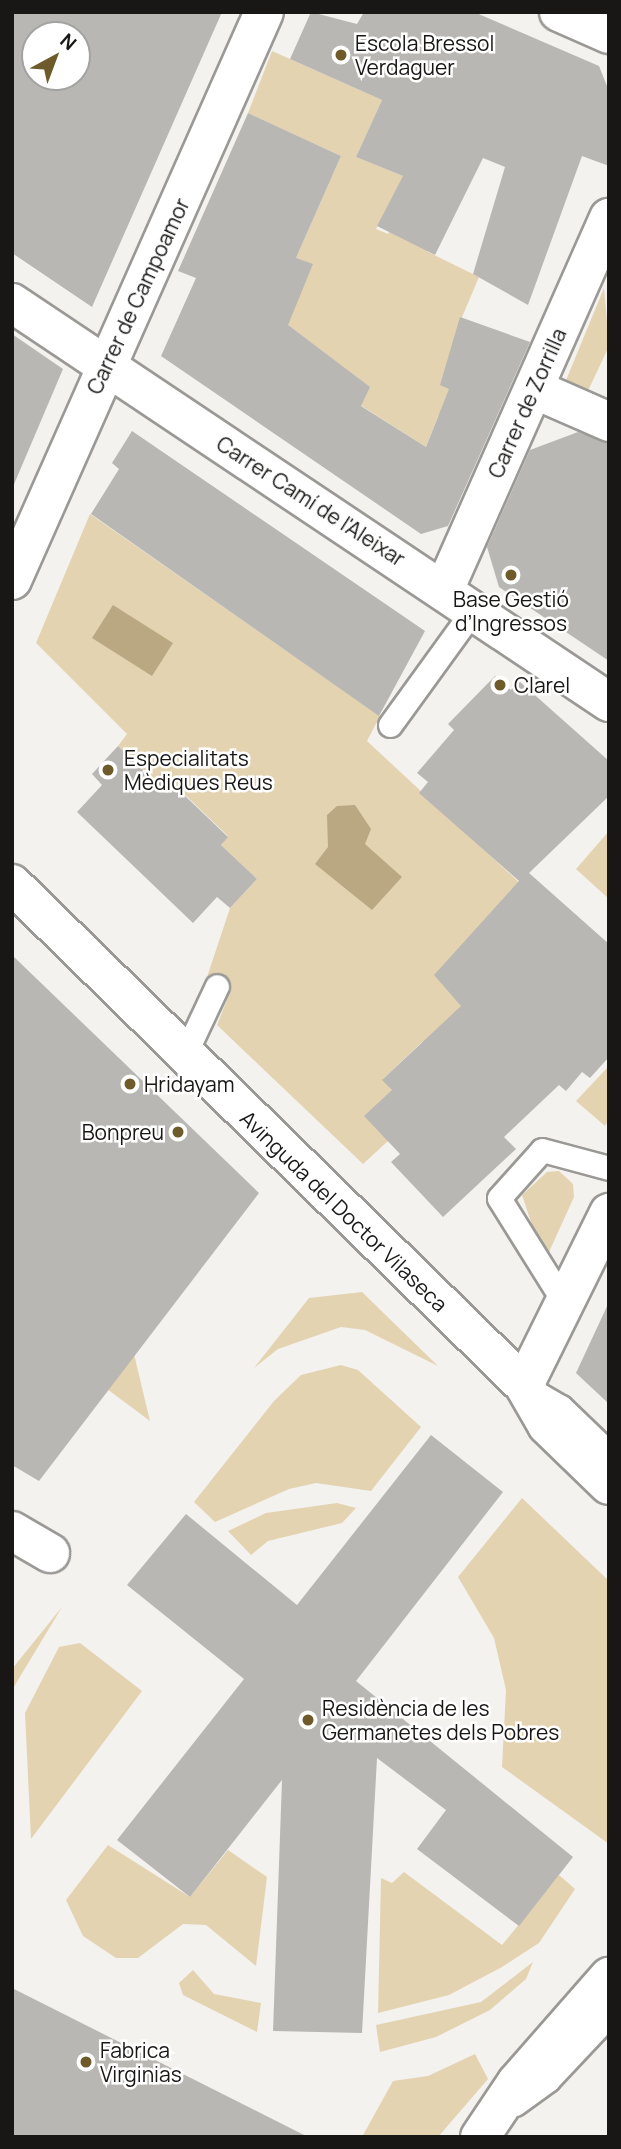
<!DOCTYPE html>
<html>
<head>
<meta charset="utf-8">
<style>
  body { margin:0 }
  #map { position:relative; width:621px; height:2149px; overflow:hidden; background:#f4f2ee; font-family:Manrope,sans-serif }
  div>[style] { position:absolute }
  .green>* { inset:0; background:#e3d3b1 }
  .water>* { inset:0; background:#b9a881 }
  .building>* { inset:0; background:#b8b7b4 }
  .roads { filter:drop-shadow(2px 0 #9a9996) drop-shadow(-2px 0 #9a9996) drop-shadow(0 2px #9a9996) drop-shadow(0 -2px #9a9996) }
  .lane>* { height:23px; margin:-11.5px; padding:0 11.5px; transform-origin:11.5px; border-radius:11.5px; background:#fff }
  .street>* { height:38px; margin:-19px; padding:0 19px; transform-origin:19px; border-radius:19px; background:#fff }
  .secondary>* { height:38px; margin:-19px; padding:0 19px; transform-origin:19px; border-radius:19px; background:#fff }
  .dots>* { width:19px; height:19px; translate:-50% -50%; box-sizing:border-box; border:4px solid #fff; border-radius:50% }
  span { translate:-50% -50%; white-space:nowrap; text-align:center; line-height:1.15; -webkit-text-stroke:5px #fff; paint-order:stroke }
  .poi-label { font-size:21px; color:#181716 }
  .left { translate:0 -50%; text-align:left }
  .right { translate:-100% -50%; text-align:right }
  .street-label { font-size:21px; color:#181716 }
  .frame { position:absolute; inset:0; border:14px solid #181716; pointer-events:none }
  .north { position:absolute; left:21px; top:21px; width:70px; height:70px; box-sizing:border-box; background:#fff; border:2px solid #a3a2a2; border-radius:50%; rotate:41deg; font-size:19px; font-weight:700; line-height:28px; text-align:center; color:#181716 }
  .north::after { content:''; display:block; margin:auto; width:24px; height:32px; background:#6f5b2a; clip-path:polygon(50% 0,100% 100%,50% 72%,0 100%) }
</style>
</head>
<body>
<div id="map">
  <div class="green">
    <div style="clip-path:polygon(272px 51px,382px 100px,356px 157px,413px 180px,394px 194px,376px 229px,388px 234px,401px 208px,428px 252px,479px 277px,457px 329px,465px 397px,438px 416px,426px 447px,354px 401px,267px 377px,296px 258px,341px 156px,248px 113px)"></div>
    <div style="clip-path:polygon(604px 288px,609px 346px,587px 393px,564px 385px)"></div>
    <div style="clip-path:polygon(90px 514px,380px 716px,367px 741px,524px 887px,486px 1034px,422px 1042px,383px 1079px,392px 1090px,388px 1141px,363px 1164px,217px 1025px,228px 997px,207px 977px,230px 908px,257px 879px,221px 845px,228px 836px,162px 773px,154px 781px,118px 746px,127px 734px,36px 643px)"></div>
    <div style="clip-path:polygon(609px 831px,609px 899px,576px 869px)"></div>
    <div style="clip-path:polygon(607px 1068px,609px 1119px,605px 1126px,576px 1101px)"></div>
    <div style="clip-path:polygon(559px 1171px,573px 1184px,574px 1197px,549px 1252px,541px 1252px,522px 1195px,547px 1172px)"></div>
    <div style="clip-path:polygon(362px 1292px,438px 1366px,365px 1330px,341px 1327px,278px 1349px,254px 1368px,309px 1298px)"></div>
    <div style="clip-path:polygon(134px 1354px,150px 1421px,107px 1389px)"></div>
    <div style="clip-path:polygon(341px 1365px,358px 1370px,421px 1427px,371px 1491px,316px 1483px,289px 1489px,215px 1522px,194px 1502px,274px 1401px,301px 1375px)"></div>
    <div style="clip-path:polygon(522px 1498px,609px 1581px,609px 1844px,502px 1767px,506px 1690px,494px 1638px,458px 1577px)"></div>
    <div style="clip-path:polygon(337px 1503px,356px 1508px,342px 1523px,268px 1541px,251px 1555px,228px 1531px,266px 1513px)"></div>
    <div style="clip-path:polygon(62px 1607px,12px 1690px,12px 1669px)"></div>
    <div style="clip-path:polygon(80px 1643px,142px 1691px,31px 1839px,25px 1713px,59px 1647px)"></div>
    <div style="clip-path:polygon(108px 1845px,190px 1897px,228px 1850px,267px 1877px,256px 1966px,206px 1925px,183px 1924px,138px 1958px,116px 1958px,83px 1936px,66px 1900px)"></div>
    <div style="clip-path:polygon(404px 1872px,502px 1945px,559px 1875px,575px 1889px,539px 1943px,502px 1967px,449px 1995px,378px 2013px,381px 1878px,392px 1883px)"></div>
    <div style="clip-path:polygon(533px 1962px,526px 1979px,490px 2010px,436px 2037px,380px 2052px,376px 2025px,481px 2002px)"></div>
    <div style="clip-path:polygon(193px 1970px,214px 1994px,261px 2003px,257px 2032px,183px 1995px,179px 1983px)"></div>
    <div style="clip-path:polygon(475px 2054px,488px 2079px,438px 2137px,362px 2137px,393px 2081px,428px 2076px)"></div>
  </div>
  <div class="water">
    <div style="clip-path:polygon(113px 605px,173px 643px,152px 676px,92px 638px)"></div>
    <div style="clip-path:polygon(355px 805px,371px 829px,365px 844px,402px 877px,372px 910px,315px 864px,328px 847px,327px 815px,337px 806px)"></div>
  </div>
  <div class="building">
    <div style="clip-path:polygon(evenodd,12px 12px,222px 12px,92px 307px,12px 253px,12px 12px,35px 35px,77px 35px,77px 77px,35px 77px,35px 35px)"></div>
    <div style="clip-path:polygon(311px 12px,357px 24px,364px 12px,474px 12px,599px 66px,609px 91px,609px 166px,582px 156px,528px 305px,473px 274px,505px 167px,483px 158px,435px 255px,377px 226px,403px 176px,356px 157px,382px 100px,290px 59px)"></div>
    <div style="clip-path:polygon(248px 113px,341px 156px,296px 258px,313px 264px,288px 325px,370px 387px,361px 406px,426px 447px,449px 389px,440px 385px,460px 317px,530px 342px,448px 526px,421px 534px,161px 356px,196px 278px,178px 271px)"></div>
    <div style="clip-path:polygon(12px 334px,63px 369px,12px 489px)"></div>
    <div style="clip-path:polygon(132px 431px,425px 631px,379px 716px,91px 514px,119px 469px,112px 463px)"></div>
    <div style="clip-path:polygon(578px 432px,609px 443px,609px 661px,499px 587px,487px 547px,530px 450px)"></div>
    <div style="clip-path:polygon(495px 676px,511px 690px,519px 681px,609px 761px,609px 796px,529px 873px,609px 944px,609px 1057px,590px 1078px,582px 1072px,566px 1091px,559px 1085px,504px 1137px,516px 1149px,443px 1217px,391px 1162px,400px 1154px,364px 1116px,392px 1090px,382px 1080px,461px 1006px,434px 975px,519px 881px,419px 793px,428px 782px,417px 773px,454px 730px,448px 724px)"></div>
    <div style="clip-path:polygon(118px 746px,154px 781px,161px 773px,228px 837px,221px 845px,257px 879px,230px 908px,217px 897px,193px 923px,77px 812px,102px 785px,92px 774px)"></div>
    <div style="clip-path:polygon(12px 955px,259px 1193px,39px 1481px,12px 1465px)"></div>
    <div style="clip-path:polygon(609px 1302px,609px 1404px,576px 1373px)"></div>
    <div style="clip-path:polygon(431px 1435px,503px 1492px,356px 1681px,573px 1857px,519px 1926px,417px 1849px,446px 1810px,377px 1758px,362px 2033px,273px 2031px,282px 1780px,190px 1897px,117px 1840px,244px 1679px,127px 1585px,186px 1514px,297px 1605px)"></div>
    <div style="clip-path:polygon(12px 1988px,308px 2137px,12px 2137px)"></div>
  </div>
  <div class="roads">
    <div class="lane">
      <div style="left:390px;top:725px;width:143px;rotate:-54.1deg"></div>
      <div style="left:184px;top:1056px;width:77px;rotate:-64.8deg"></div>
      <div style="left:567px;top:1307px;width:128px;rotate:-122deg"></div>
      <div style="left:499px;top:1198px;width:64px;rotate:-48.1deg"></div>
      <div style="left:542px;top:1150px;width:69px;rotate:15deg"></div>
      <div style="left:533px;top:1391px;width:32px;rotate:30deg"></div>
      <div style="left:561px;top:1407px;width:66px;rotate:43.8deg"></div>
      <div style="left:515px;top:2104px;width:41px;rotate:-36deg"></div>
      <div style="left:548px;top:2080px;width:89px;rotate:-46.8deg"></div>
    </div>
    <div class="street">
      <div style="left:559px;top:12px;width:55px;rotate:23.7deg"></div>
      <div style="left:12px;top:303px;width:718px;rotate:33.76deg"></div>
      <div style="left:534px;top:389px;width:82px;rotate:23.7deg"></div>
      <div style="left:12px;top:580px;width:621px;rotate:-66.07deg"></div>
      <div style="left:445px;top:588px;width:405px;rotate:-66.1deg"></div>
      <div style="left:12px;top:884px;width:716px;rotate:44.38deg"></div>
      <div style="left:524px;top:1385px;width:46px;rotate:60.1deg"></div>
      <div style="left:547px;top:1425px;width:86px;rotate:44.1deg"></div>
      <div style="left:524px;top:1385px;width:192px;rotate:-63.7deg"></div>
      <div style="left:12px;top:1531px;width:44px;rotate:30.1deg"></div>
    </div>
    <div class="secondary">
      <div style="left:480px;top:2137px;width:66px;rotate:-56.1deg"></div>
      <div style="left:517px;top:2082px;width:140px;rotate:-48.8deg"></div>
    </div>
  </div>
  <div class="dots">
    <div style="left:341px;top:55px;background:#6f5b2a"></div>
    <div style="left:511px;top:575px;background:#6f5b2a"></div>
    <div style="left:500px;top:685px;background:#6f5b2a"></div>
    <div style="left:108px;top:770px;background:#6f5b2a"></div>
    <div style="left:130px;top:1084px;background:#6f5b2a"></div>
    <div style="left:178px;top:1132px;background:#6f5b2a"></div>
    <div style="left:308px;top:1720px;background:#6f5b2a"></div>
    <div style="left:86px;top:2062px;background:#6f5b2a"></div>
  </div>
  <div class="poi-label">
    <span class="left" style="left:355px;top:55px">Escola Bressol<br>Verdaguer</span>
    <span style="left:511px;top:611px">Base Gestió<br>d’Ingressos</span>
    <span class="left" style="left:514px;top:685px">Clarel</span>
    <span class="left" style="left:124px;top:770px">Especialitats<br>Mèdiques Reus</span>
    <span class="left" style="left:144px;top:1084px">Hridayam</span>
    <span class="right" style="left:164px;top:1132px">Bonpreu</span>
    <span class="left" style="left:322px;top:1720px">Residència de les<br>Germanetes dels Pobres</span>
    <span class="left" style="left:100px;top:2062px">Fabrica<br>Virginias</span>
  </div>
  <div class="street-label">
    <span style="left:138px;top:296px;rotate:-65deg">Carrer de Campoamor</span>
    <span style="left:527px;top:403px;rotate:-66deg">Carrer de Zorrilla</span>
    <span style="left:311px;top:501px;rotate:33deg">Carrer Camí de l'Aleixar</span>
    <span style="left:344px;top:1211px;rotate:44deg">Avinguda del Doctor Vilaseca</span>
  </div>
  <div class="frame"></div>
  <div class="north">N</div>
</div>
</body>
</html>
